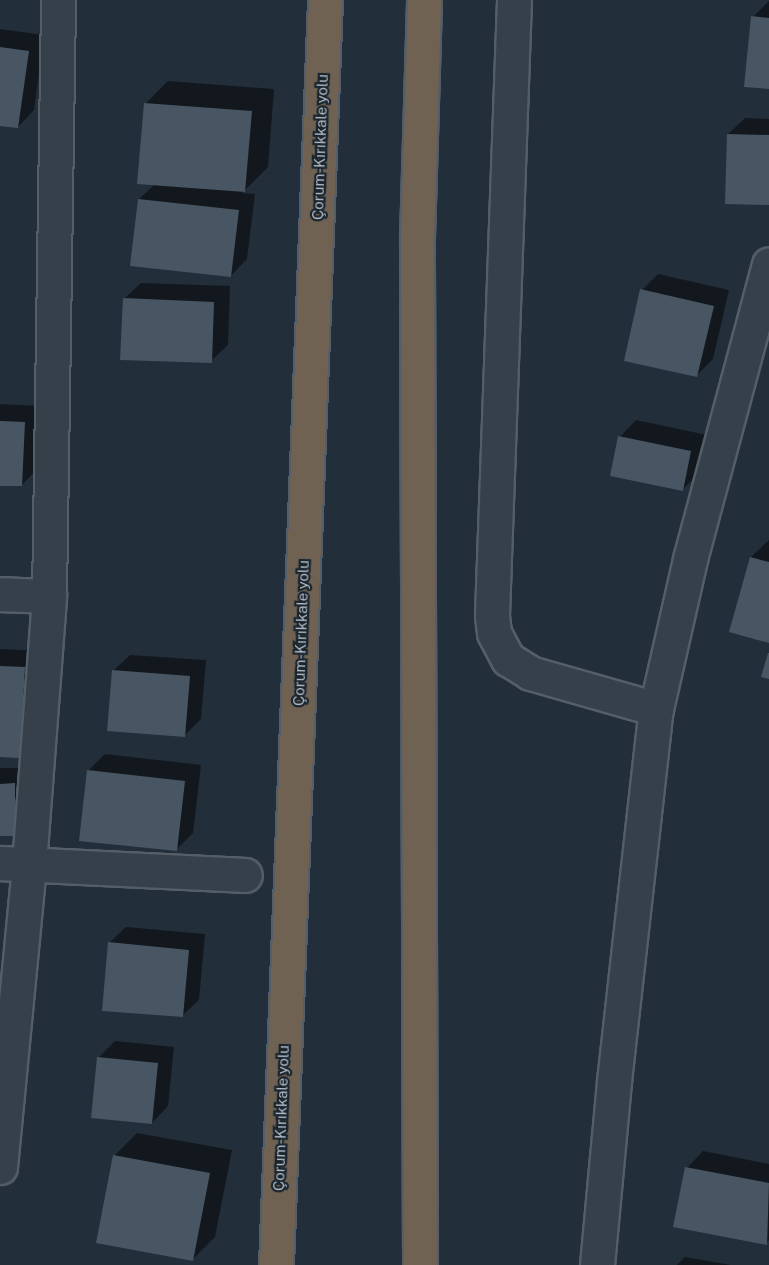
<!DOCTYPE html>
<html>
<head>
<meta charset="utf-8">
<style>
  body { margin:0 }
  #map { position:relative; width:769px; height:1265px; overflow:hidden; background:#222e39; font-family:"Public Sans",sans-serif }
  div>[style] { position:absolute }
  .shadow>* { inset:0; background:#0007 }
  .building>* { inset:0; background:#485663 }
  .roads { filter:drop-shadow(2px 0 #545e68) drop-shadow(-2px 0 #545e68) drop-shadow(0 2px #545e68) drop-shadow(0 -2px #545e68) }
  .street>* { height:33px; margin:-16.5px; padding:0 16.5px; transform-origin:16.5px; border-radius:16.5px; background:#36404a }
  .highway>* { height:33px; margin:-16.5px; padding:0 16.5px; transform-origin:16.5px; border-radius:16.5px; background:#706253 }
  span { translate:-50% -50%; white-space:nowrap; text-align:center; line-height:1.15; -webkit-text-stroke:4.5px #1b252e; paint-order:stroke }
  .street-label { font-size:15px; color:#b1bbc6 }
</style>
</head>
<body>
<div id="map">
  <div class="shadow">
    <div style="clip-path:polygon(769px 1px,769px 88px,753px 17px)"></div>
    <div style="clip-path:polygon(0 29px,44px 35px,34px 110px,18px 127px,0 125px)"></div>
    <div style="clip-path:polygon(168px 81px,274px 89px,268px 167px,242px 193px,255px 194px,247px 259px,231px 276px,139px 199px,155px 184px,145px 104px)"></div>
    <div style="clip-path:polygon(745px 118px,769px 119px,769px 203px,728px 134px)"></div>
    <div style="clip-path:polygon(658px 274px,729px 290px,713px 359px,697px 375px,642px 290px)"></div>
    <div style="clip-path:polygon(141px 283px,230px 286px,228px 345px,211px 361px,124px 299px)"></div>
    <div style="clip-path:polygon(0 404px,40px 406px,38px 468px,22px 485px,0 484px)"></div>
    <div style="clip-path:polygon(636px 420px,707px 435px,699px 473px,682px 490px,620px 437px)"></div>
    <div style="clip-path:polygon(769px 540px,769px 642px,730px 631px,751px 557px)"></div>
    <div style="clip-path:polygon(0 649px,41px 651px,36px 740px,19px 757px,0 756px)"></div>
    <div style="clip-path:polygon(130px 655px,206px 660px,201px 719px,185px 735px,113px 671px)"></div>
    <div style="clip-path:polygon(105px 754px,201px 765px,193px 833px,177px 849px,88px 771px)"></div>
    <div style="clip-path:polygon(0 768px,31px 768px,15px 835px,0 835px)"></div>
    <div style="clip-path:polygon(126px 927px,205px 934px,199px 1000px,182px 1016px,109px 943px)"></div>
    <div style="clip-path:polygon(115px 1041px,174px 1047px,168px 1106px,152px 1123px,99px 1057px)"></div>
    <div style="clip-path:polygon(137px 1133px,232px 1150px,215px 1237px,193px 1259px,114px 1156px)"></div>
    <div style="clip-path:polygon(703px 1151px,769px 1164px,769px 1240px,766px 1243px,687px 1168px)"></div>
    <div style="clip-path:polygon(685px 1257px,731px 1265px,677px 1265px)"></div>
  </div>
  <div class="building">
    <div style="clip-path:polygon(751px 16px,769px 18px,769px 89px,744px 87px)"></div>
    <div style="clip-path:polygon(0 47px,29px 51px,18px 128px,0 126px)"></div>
    <div style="clip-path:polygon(144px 103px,252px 111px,245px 192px,137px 184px)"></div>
    <div style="clip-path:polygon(727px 134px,769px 135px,769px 205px,725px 204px)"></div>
    <div style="clip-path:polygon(138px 199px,239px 210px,231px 277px,130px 266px)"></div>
    <div style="clip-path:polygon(640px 289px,714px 306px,697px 377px,624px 361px)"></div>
    <div style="clip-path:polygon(123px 298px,214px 302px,212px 363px,120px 360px)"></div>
    <div style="clip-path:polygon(0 421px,25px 422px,22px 486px,0 486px)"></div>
    <div style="clip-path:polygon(618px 436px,691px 451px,683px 491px,610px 476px)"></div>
    <div style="clip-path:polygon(750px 557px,769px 562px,769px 643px,729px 632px)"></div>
    <div style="clip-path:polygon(768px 653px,769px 653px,769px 679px,761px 677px)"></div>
    <div style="clip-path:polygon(0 666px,25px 667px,20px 758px,0 757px)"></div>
    <div style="clip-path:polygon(112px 670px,190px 676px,185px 737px,107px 731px)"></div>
    <div style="clip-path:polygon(87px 770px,185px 781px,177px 851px,79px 841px)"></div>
    <div style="clip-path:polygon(15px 783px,15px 836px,0 836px,0 784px)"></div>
    <div style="clip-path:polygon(108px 942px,189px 950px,183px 1017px,102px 1011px)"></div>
    <div style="clip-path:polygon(97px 1057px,158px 1063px,152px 1124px,91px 1118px)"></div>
    <div style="clip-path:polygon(113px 1155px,210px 1173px,193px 1261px,96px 1243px)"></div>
    <div style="clip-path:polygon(685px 1167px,769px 1183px,767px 1245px,673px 1227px)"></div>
  </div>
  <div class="roads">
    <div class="street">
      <div style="left:514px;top:0;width:616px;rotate:92.05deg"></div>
      <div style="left:492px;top:616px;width:17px;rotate:83deg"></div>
      <div style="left:494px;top:633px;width:30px;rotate:62deg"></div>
      <div style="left:508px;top:659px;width:26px;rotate:32deg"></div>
      <div style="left:530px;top:673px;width:131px;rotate:15.9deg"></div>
      <div style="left:0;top:594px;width:49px;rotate:2.3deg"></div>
      <div style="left:0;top:863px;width:245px;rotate:2.8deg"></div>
      <div style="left:0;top:1167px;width:304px;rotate:-84.5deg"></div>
      <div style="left:29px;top:864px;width:269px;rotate:-85.7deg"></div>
      <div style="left:49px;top:596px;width:596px;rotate:-89.13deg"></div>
      <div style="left:597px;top:1265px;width:185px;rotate:-84.7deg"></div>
      <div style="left:614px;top:1081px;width:374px;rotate:-83.6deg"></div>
      <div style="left:656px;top:709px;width:154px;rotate:-77.2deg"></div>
      <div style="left:690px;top:559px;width:305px;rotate:-75deg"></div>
    </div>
    <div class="highway">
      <div style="left:276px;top:1265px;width:1266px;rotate:-87.78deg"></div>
      <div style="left:420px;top:1265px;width:1027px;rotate:-90.17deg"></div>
      <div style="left:417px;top:238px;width:238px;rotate:-88.3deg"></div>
    </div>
  </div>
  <div class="street-label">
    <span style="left:320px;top:147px;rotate:-88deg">Çorum-Kırıkkale yolu</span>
    <span style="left:301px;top:633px;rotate:-88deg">Çorum-Kırıkkale yolu</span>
    <span style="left:281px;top:1118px;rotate:-88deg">Çorum-Kırıkkale yolu</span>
  </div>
</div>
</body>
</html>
